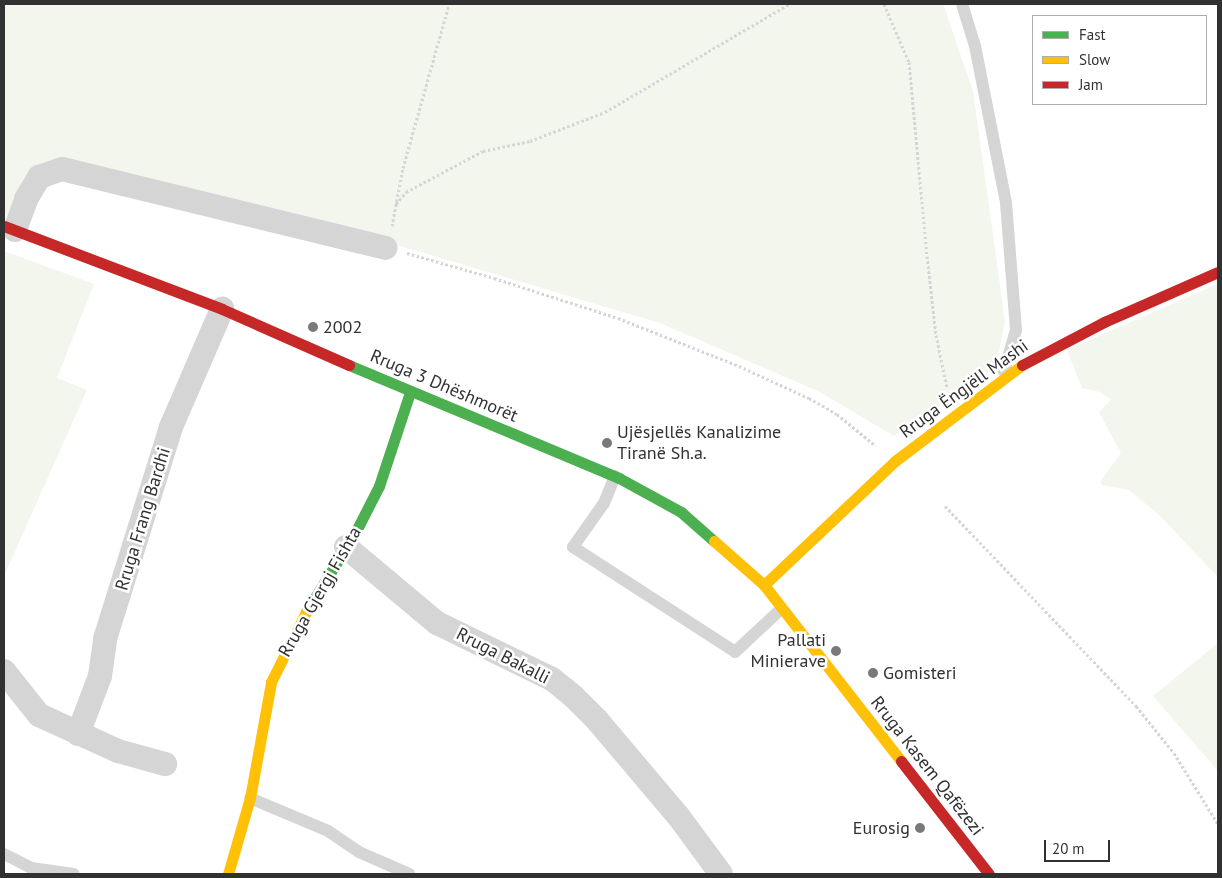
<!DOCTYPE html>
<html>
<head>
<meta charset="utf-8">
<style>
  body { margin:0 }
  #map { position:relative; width:1222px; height:878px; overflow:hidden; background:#fff; font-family:"PT Sans",sans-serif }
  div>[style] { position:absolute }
  .green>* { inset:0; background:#f2f6ed }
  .path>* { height:3px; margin-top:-1.5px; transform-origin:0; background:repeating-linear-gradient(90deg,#d5d5d5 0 2.5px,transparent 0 5px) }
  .lane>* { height:12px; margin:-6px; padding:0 6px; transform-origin:6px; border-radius:6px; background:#d5d5d5 }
  .street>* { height:24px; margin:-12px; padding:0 12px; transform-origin:12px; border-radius:12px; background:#d5d5d5 }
  .fast>* { height:11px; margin:-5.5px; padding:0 5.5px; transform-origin:5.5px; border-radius:5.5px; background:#4caf50 }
  .slow>* { height:11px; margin:-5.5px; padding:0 5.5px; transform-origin:5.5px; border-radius:5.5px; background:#ffc107 }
  .jam>* { height:11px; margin:-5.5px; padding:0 5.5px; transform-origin:5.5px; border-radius:5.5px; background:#c62828 }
  .dots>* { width:14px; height:14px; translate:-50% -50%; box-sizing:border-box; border:2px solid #fff; border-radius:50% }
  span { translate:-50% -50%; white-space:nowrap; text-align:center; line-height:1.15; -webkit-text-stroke:5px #fff; paint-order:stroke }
  .poi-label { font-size:18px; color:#313131 }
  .left { translate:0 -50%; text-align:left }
  .right { translate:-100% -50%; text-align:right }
  .street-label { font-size:18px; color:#313131 }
  .frame { position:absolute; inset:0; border:5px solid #313131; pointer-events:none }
  .legend { position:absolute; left:1032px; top:15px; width:175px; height:90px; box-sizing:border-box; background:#fff; border:1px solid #adadad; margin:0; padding:6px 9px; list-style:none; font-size:15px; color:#313131 }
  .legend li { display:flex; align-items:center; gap:10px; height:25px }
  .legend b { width:25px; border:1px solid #adadad }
  .scale { position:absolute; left:1044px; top:840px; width:66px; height:22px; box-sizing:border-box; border:2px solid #313131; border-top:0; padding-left:6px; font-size:15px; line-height:18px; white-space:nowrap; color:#313131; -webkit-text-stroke:4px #fff; paint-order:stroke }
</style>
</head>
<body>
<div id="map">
  <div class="green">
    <div style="clip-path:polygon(4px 4px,943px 4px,973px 91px,1005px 321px,996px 367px,894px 436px,820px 392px,660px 323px,400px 246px,29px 174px,23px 179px,11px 216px,4px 214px)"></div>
    <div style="clip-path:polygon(4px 251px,94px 284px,57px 378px,87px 390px,4px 576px)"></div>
    <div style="clip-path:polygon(1218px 284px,1218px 577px,1159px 515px,1129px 490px,1102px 485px,1100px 482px,1121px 453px,1099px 412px,1111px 400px,1100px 392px,1082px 388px,1067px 350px)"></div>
    <div style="clip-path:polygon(1218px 643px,1218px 771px,1153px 696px)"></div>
  </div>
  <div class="path">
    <div style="left:884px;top:4px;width:63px;rotate:66.7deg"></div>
    <div style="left:909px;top:62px;width:195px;rotate:84.7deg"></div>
    <div style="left:927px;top:256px;width:80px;rotate:83.5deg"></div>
    <div style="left:936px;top:335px;width:54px;rotate:78.3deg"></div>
    <div style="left:396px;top:204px;width:16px;rotate:-50deg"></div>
    <div style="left:406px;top:192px;width:87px;rotate:-28deg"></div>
    <div style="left:483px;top:151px;width:48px;rotate:-12deg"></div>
    <div style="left:530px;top:141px;width:80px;rotate:-21.1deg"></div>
    <div style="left:605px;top:112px;width:213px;rotate:-30.4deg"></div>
    <div style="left:392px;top:226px;width:59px;rotate:-79.3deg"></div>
    <div style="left:403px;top:168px;width:170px;rotate:-74.3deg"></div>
    <div style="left:407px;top:253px;width:91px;rotate:16deg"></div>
    <div style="left:494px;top:278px;width:130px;rotate:17.9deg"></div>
    <div style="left:618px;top:318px;width:130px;rotate:21.6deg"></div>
    <div style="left:739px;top:366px;width:77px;rotate:24.6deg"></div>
    <div style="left:809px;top:398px;width:32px;rotate:30deg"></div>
    <div style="left:837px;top:414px;width:50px;rotate:39.4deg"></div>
    <div style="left:945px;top:506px;width:277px;rotate:46.3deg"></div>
    <div style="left:1136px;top:706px;width:60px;rotate:51deg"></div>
    <div style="left:1174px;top:753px;width:84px;rotate:58.2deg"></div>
  </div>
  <div class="lane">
    <div style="left:962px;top:4px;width:44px;rotate:72.8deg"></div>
    <div style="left:975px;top:46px;width:160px;rotate:78.8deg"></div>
    <div style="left:1006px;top:203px;width:127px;rotate:85.5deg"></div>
    <div style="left:1016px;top:330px;width:43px;rotate:106.3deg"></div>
    <div style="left:615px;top:476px;width:29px;rotate:112deg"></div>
    <div style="left:604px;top:503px;width:54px;rotate:125.2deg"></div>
    <div style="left:573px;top:547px;width:193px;rotate:32.9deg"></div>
    <div style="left:735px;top:652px;width:64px;rotate:-43.1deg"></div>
    <div style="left:250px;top:798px;width:85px;rotate:22.9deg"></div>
    <div style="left:328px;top:831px;width:37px;rotate:34deg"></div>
    <div style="left:359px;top:852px;width:55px;rotate:23.7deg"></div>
    <div style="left:4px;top:854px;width:30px;rotate:27deg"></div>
    <div style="left:31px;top:868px;width:43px;rotate:7.9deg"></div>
  </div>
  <div class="street">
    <div style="left:15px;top:230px;width:33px;rotate:-70deg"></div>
    <div style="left:26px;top:199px;width:26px;rotate:-59deg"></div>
    <div style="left:39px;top:177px;width:24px;rotate:-19deg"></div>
    <div style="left:62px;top:169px;width:333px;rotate:13.7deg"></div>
    <div style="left:346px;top:547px;width:119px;rotate:39.9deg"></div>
    <div style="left:437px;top:623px;width:128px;rotate:26deg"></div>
    <div style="left:552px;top:679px;width:28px;rotate:39deg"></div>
    <div style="left:574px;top:697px;width:33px;rotate:45deg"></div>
    <div style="left:597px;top:720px;width:127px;rotate:49.8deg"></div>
    <div style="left:679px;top:817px;width:71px;rotate:53.6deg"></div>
    <div style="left:4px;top:671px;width:56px;rotate:51.5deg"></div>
    <div style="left:39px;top:715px;width:87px;rotate:24.5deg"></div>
    <div style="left:118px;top:751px;width:49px;rotate:15.5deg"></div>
    <div style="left:78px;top:734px;width:62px;rotate:-69.2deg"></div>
    <div style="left:100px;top:676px;width:37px;rotate:-82deg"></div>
    <div style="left:105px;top:639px;width:222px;rotate:-72.7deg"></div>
    <div style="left:171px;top:427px;width:129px;rotate:-66.6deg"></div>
  </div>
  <div class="fast">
    <div style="left:349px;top:365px;width:293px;rotate:22.7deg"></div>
    <div style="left:619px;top:478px;width:71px;rotate:28.7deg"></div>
    <div style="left:681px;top:512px;width:44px;rotate:41.3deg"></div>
    <div style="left:306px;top:612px;width:93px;rotate:-58.2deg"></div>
    <div style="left:355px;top:533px;width:53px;rotate:-62.9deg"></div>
    <div style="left:379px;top:486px;width:99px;rotate:-71.7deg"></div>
  </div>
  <div class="slow">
    <div style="left:714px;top:541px;width:67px;rotate:41.3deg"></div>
    <div style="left:764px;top:585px;width:223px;rotate:52.1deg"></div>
    <div style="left:764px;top:585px;width:180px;rotate:-43.4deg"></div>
    <div style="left:895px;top:461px;width:159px;rotate:-37.1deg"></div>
    <div style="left:228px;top:874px;width:79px;rotate:-73.9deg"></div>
    <div style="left:250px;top:798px;width:118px;rotate:-79.7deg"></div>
    <div style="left:271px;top:682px;width:78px;rotate:-63.4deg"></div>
  </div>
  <div class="jam">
    <div style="left:4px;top:226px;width:233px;rotate:20.8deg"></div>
    <div style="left:222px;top:309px;width:139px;rotate:23.8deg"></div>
    <div style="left:1022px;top:365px;width:93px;rotate:-27.7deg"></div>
    <div style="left:1104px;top:322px;width:124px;rotate:-23.7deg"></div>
    <div style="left:901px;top:761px;width:143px;rotate:52.1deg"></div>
  </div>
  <div class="dots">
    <div style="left:313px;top:327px;background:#797979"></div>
    <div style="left:607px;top:443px;background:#797979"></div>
    <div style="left:836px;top:651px;background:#797979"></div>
    <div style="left:873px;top:673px;background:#797979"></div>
    <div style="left:920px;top:828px;background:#797979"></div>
  </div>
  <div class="poi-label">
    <span class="left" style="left:323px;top:327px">2002</span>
    <span class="left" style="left:617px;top:443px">Ujësjellës Kanalizime<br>Tiranë Sh.a.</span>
    <span class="right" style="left:826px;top:651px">Pallati<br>Minierave</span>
    <span class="left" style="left:883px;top:673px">Gomisteri</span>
    <span class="right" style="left:910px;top:828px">Eurosig</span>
  </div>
  <div class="street-label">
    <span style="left:444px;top:386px;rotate:23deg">Rruga 3 Dhëshmorët</span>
    <span style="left:964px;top:389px;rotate:-36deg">Rruga Ëngjëll Mashi</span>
    <span style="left:143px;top:519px;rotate:-73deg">Rruga Frang Bardhi</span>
    <span style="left:320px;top:592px;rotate:-60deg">Rruga Gjergj Fishta</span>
    <span style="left:503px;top:656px;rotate:27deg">Rruga Bakalli</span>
    <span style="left:927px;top:766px;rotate:52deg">Rruga Kasem Qafëzezi</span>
  </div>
  <div class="frame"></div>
  <ul class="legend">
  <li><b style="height:6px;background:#4caf50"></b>Fast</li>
  <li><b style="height:6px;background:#ffc107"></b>Slow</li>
  <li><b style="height:6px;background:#c62828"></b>Jam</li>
  </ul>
  <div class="scale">20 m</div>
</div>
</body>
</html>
